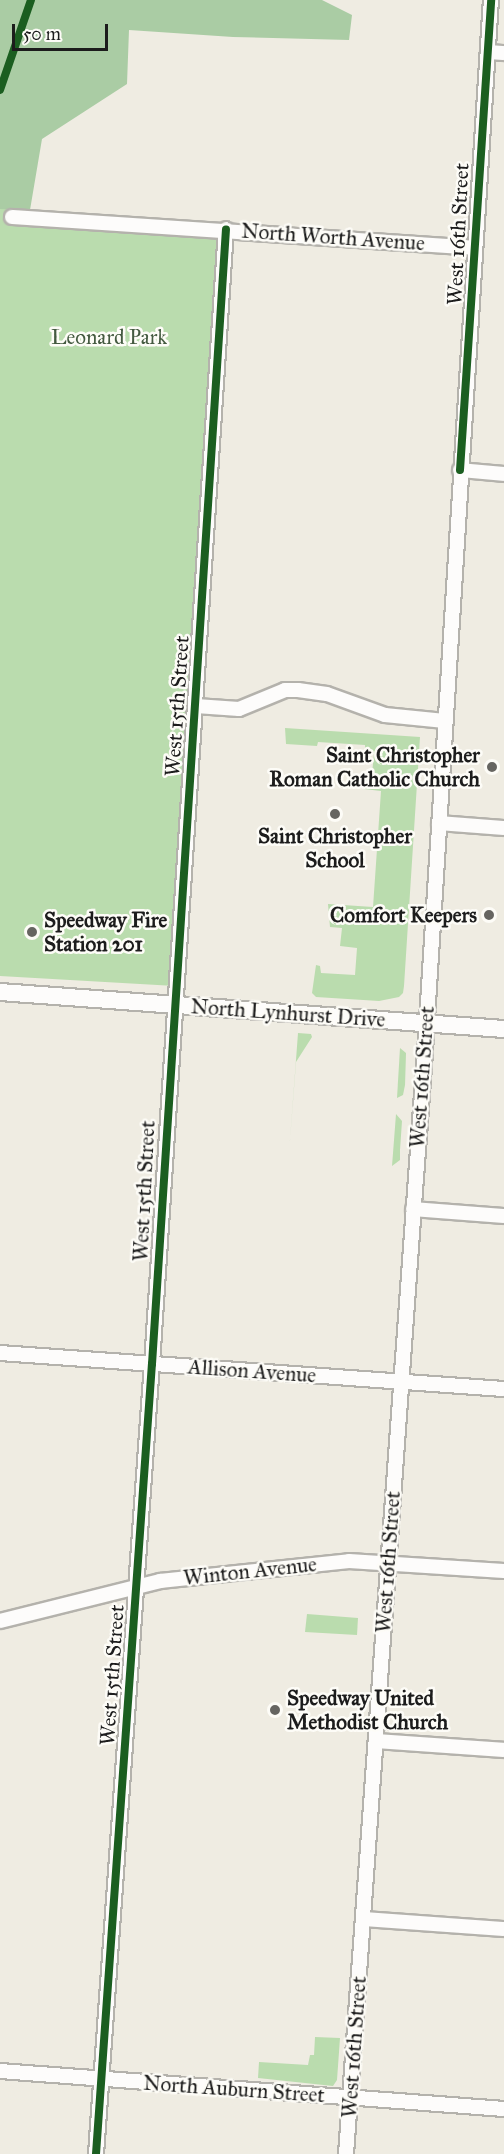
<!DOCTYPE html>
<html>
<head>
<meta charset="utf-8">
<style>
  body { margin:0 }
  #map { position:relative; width:504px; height:2154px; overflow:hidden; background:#efece2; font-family:"IM FELL Great Primer",serif }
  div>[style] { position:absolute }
  .green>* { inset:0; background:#badcae }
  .forest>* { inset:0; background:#aacca4 }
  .roads { filter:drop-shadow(2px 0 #b4b2ac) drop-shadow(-2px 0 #b4b2ac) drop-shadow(0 2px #b4b2ac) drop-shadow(0 -2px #b4b2ac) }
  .minor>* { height:14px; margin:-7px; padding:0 7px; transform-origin:7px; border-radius:7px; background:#fdfcfb }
  .major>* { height:16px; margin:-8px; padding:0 8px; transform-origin:8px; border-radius:8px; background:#fdfcfb }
  .cycleway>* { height:8px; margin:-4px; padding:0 4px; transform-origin:4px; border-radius:4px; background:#1b5e20 }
  .dots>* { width:16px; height:16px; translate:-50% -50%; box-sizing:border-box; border:3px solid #fdfcf7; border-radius:50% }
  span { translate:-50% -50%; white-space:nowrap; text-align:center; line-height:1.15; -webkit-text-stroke:5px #fdfcf7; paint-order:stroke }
  .street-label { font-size:21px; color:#1c1c1c }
  .park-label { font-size:21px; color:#445a40 }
  .poi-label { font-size:21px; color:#1c1c1c; font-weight:700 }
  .right { translate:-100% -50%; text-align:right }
  .left { translate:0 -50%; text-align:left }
  .scale { position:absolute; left:12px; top:24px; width:96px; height:27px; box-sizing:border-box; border:3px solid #1c1c1c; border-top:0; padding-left:8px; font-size:18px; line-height:21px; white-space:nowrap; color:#1c1c1c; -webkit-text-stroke:4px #fdfcf7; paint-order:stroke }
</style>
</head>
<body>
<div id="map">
  <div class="green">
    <div style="clip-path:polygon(0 97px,24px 217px,226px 229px,175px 986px,0 976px)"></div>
    <div style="clip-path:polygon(285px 728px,420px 737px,404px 986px,403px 993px,399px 997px,379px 1001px,316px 997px,312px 993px,316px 965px,320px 966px,321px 973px,355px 975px,357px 948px,340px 946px,342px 928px,330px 927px,328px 904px,373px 907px,381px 791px,364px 789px,362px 785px,362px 773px,372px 774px,374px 753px,365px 752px,365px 745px,318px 742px,317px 746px,286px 744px)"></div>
    <div style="clip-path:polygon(298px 1033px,311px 1034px,312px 1037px,296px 1062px,289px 1153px)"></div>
    <div style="clip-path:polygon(400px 1048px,406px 1053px,405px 1085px,403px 1095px,397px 1098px)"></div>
    <div style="clip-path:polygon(396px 1114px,402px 1121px,400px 1150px,400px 1160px,392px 1166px)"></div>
    <div style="clip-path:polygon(307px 1614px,358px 1618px,357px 1635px,305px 1632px)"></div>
    <div style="clip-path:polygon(315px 2037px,340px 2038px,337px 2080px,333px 2086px,258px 2078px,259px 2062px,308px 2065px,310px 2055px,314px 2055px)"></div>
  </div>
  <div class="forest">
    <div style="clip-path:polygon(0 0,322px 0,352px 15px,349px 40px,233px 37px,129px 30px,127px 84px,42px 139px,30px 210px,0 209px)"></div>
  </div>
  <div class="roads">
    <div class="minor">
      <div style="left:488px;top:52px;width:16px;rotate:4deg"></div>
      <div style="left:12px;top:217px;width:463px;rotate:3.8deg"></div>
      <div style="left:460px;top:470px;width:44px;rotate:5.2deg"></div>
      <div style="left:196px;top:706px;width:43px;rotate:4deg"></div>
      <div style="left:239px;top:709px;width:50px;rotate:-22.4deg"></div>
      <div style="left:285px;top:690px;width:13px"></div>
      <div style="left:298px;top:690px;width:29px;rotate:8deg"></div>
      <div style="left:327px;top:694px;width:62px;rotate:19.9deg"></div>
      <div style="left:385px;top:715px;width:60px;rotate:5.7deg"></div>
      <div style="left:439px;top:823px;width:65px;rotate:4.4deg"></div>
      <div style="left:413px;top:1209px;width:91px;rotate:4.4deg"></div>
      <div style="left:0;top:1353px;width:505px;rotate:4.09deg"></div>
      <div style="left:0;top:1621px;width:165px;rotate:-14deg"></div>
      <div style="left:160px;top:1581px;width:190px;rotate:-6deg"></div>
      <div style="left:349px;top:1561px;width:155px;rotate:3.7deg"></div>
      <div style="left:376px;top:1741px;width:128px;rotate:4deg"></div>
      <div style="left:364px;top:1919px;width:140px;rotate:4.1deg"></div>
      <div style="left:0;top:2071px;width:505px;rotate:4.31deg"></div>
      <div style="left:96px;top:2154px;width:792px;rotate:-85.95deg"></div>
      <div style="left:152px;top:1364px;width:1137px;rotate:-86.27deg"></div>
      <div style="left:346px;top:2154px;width:1106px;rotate:-85.9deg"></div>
      <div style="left:425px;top:1051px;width:1053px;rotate:-86.41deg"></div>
    </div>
    <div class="major">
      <div style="left:0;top:992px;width:505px;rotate:4.2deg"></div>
    </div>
  </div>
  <div class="cycleway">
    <div style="left:0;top:90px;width:95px;rotate:-71deg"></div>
    <div style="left:460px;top:470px;width:471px;rotate:-86.2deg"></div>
    <div style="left:96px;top:2154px;width:792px;rotate:-85.95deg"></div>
    <div style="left:152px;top:1364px;width:1137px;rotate:-86.27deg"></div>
  </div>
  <div class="dots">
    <div style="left:492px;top:767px;background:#666561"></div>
    <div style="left:335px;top:814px;background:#666561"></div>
    <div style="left:489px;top:915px;background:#666561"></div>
    <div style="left:32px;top:932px;background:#666561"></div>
    <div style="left:275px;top:1710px;background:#666561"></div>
  </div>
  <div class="street-label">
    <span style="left:458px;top:234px;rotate:-87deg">West 16th Street</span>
    <span style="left:333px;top:237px;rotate:4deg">North Worth Avenue</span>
    <span style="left:177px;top:706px;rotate:-86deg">West 15th Street</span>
    <span style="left:288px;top:1013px;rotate:4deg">North Lynhurst Drive</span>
    <span style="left:422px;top:1077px;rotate:-86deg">West 16th Street</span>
    <span style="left:144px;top:1191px;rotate:-87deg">West 15th Street</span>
    <span style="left:252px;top:1371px;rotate:4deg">Allison Avenue</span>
    <span style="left:388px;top:1562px;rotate:-86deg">West 16th Street</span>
    <span style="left:250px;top:1571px;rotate:-6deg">Winton Avenue</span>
    <span style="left:112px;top:1675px;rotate:-86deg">West 15th Street</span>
    <span style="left:354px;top:2047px;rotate:-86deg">West 16th Street</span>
    <span style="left:234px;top:2089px;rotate:4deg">North Auburn Street</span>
  </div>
  <div class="park-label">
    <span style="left:109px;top:337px">Leonard Park</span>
  </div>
  <div class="poi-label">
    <span class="right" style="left:480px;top:767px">Saint Christopher<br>Roman Catholic Church</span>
    <span style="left:335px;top:848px">Saint Christopher<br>School</span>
    <span class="right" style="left:477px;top:915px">Comfort Keepers</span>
    <span class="left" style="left:44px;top:932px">Speedway Fire<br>Station 201</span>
    <span class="left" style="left:287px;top:1710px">Speedway United<br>Methodist Church</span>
  </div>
  <div class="scale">50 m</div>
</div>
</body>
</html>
